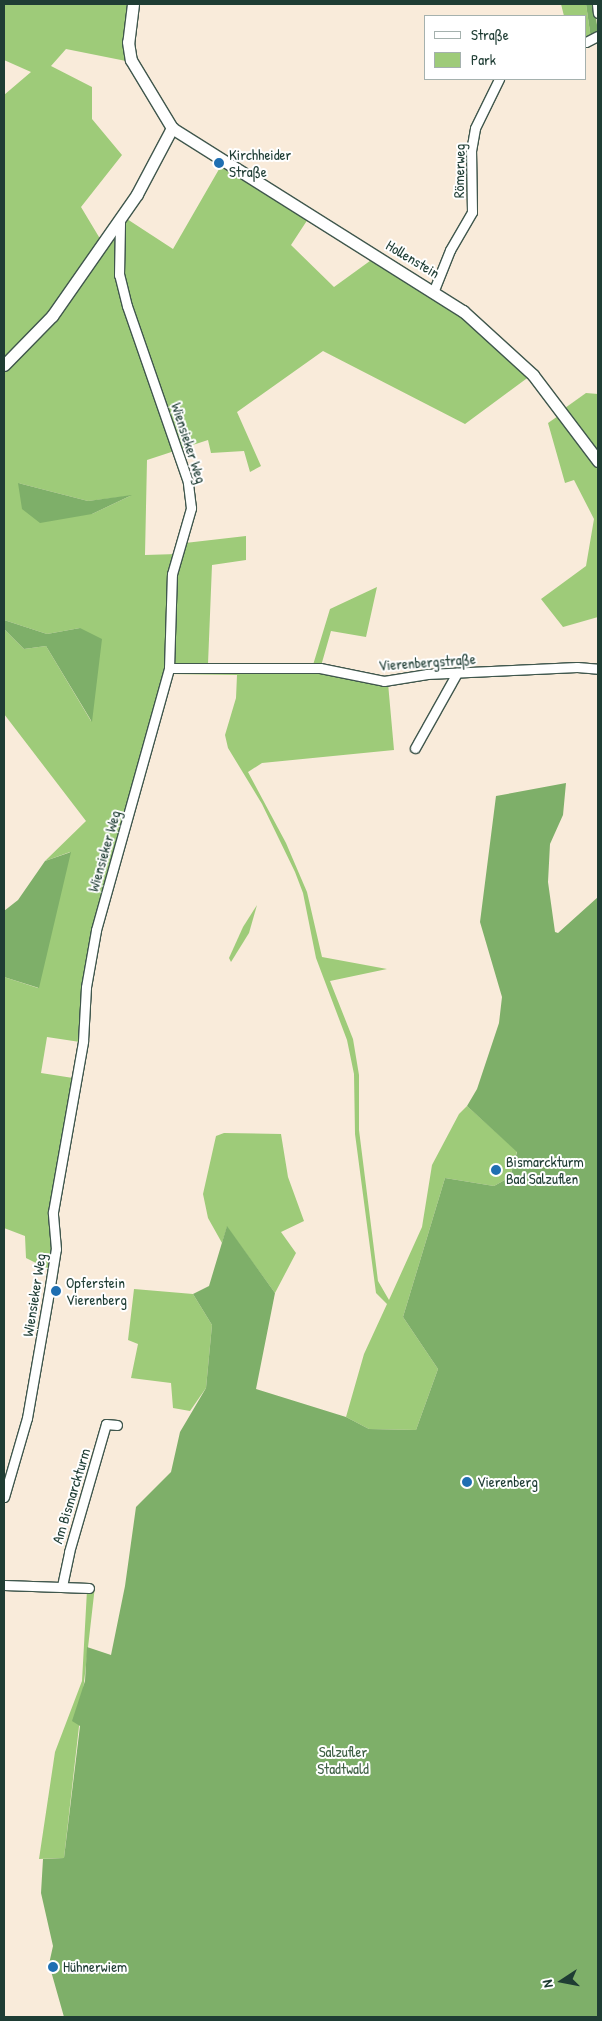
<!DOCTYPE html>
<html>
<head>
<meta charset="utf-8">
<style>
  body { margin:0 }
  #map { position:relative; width:602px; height:2021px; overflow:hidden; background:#f9ebda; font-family:"Patrick Hand",sans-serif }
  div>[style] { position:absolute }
  .green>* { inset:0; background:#9ecb79 }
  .forest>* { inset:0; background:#7eaf69 }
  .roads { filter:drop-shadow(1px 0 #40574d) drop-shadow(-1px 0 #40574d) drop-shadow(0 1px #40574d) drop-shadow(0 -1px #40574d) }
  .minor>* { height:9px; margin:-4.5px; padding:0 4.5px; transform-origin:4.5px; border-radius:4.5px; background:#fff }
  .major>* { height:11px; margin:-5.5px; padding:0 5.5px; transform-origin:5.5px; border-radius:5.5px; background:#fff }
  .dots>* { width:14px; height:14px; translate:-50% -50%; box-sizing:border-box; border:2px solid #fff; border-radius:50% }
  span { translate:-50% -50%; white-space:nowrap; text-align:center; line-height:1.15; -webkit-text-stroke:4px #fff; paint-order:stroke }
  .poi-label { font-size:15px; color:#1f3d34 }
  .left { translate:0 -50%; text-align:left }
  .street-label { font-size:15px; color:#1f3d34 }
  .park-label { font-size:15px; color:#3f6045 }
  .frame { position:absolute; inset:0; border:5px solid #1f3d34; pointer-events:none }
  .legend { position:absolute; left:424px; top:15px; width:162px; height:65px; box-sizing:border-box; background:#fff; border:1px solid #a5b1ae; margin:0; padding:6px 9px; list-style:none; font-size:15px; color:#1f3d34 }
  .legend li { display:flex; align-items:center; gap:10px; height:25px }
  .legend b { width:25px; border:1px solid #a5b1ae }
  .north { position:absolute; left:537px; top:1956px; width:50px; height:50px; -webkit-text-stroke:4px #fff; paint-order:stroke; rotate:259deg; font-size:14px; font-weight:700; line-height:20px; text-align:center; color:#1f3d34 }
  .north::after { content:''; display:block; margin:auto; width:18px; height:22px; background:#1f3d34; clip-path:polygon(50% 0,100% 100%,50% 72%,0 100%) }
</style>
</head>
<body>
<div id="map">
  <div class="green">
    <div style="clip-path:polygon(4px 4px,131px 4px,126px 61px,66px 49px,51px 66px,92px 87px,92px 119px,122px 155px,81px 207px,102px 242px,49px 314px,4px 361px,4px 95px,31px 72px,4px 60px)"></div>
    <div style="clip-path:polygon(561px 4px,586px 4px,591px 39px,586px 40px,586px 16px,564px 16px)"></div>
    <div style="clip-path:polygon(evenodd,222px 164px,308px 219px,291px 245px,334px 287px,374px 258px,432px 291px,530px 376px,465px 424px,323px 351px,237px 412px,261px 466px,250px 472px,244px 451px,211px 453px,208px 440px,147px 460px,145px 555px,177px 554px,166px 606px,167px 668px,103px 901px,80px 1042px,47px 1037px,41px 1073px,73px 1078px,51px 1210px,53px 1249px,50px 1270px,26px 1258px,25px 1236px,4px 1228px,4px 977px,38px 988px,70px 852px,45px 861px,86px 821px,4px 714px,4px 629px,24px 649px,46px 646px,91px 721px,80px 628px,47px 634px,4px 620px,4px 371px,54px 319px,127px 219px,173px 249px,222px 164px,18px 483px,88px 501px,130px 496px,92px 514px,18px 483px)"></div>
    <div style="clip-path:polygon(586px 393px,598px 394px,598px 457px,565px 408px)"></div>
    <div style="clip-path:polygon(561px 414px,598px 468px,598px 617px,563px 627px,541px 599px,586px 566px,594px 519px,574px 480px,565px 483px,548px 423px)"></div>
    <div style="clip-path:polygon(246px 536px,246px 560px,212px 565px,208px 664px,313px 665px,330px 609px,377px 587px,366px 637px,331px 631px,321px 666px,388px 683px,394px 750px,262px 763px,248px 772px,286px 843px,307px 892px,322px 957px,387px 969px,330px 981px,353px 1039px,359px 1075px,359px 1130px,378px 1281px,389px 1300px,422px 1227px,432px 1165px,459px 1114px,467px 1106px,517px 1151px,510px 1177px,494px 1186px,445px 1178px,403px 1317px,438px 1369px,416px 1430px,369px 1429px,346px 1417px,364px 1354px,387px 1304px,376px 1293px,355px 1134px,354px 1074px,347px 1040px,316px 958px,303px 893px,295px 872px,262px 804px,228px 748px,225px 735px,236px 698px,237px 675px,170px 674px,175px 578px,185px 543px)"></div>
    <div style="clip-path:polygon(257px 905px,249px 933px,231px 962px,229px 958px,243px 927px)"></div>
    <div style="clip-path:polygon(224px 1133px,281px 1134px,288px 1177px,304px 1221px,281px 1232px,296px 1253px,275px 1293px,227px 1227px,222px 1243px,208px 1218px,203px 1194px,216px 1136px)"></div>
    <div style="clip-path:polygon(134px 1289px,193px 1294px,212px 1325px,206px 1388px,190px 1411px,173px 1408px,171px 1383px,131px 1378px,138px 1344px,128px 1340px)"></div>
    <div style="clip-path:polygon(59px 1583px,95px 1586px,64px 1858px,39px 1859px,55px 1752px,82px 1681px,87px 1590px)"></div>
  </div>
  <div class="forest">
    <div style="clip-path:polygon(586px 4px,594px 4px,598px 32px,591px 39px)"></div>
    <div style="clip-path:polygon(18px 483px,88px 501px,132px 495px,92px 514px,40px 523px,22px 509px)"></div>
    <div style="clip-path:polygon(4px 620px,47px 634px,80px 628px,102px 639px,92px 722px,46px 646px,24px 649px,4px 629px)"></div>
    <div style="clip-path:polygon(566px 783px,563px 815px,550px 844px,548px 882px,555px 932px,558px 933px,598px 897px,598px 2017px,64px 2017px,49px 1964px,53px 1946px,41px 1893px,43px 1859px,64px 1858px,80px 1726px,72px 1721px,85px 1681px,87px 1647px,111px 1655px,125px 1586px,136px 1507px,171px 1472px,180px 1432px,206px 1388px,212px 1325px,193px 1294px,209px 1286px,227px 1226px,275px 1293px,256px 1389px,346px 1417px,369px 1429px,416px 1430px,438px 1369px,403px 1317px,445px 1178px,494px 1186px,510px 1177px,517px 1152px,467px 1106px,477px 1089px,499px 1023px,502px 997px,480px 922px,496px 796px)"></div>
    <div style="clip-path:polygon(71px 852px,39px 988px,4px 977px,4px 911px,18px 900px,45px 861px)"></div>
  </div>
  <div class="roads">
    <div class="minor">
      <div style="left:597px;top:4px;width:9px;rotate:84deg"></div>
      <div style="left:586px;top:42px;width:13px;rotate:-27deg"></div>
      <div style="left:434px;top:290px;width:43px;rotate:-68.2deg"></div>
      <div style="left:450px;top:250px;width:44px;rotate:-59.9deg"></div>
      <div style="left:472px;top:212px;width:61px;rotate:-90.9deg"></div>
      <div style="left:471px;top:151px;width:23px;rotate:-80deg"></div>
      <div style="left:475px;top:128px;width:55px;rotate:-63.9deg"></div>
      <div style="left:169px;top:668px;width:151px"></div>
      <div style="left:320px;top:668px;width:65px;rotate:11.5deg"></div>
      <div style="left:384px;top:681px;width:44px;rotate:-9.2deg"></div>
      <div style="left:427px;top:674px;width:150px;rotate:-2.7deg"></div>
      <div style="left:577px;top:667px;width:21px;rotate:5deg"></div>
      <div style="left:415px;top:748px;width:86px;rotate:-60.8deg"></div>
      <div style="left:4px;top:1497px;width:82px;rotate:-73.8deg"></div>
      <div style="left:27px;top:1418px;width:134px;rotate:-80.1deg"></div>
      <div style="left:50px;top:1286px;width:37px;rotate:-81deg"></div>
      <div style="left:56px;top:1249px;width:37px;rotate:-95deg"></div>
      <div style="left:53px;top:1212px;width:174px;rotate:-80deg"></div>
      <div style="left:83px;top:1041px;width:54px;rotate:-86.8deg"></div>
      <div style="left:86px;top:987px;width:58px;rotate:-80deg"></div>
      <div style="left:96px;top:930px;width:272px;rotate:-74.4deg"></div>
      <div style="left:169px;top:668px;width:94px;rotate:-88.2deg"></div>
      <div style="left:172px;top:574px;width:69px;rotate:-73.9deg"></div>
      <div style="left:191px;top:508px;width:26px;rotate:-97deg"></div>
      <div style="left:188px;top:482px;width:186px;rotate:-109.1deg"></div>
      <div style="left:127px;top:306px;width:32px;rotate:-104deg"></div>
      <div style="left:119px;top:275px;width:54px;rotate:-88.9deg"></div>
      <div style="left:4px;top:1585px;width:85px;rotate:2deg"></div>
      <div style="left:62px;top:1586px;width:35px;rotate:-78deg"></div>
      <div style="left:69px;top:1552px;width:133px;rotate:-73.9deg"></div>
      <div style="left:106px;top:1424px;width:11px;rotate:5deg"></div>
    </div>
    <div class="major">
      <div style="left:133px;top:4px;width:38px;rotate:97deg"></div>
      <div style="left:128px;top:42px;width:18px;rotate:81deg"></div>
      <div style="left:131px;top:60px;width:79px;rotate:58.9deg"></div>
      <div style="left:172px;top:128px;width:344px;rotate:32.2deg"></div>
      <div style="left:463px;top:311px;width:95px;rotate:42.4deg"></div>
      <div style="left:533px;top:375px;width:108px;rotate:52.9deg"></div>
      <div style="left:4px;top:365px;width:69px;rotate:-45.6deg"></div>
      <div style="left:52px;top:316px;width:149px;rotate:-55.1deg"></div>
      <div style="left:137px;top:194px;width:75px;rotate:-62.1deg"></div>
    </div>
  </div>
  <div class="dots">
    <div style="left:219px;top:163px;background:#1f6fb2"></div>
    <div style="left:496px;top:1170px;background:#1f6fb2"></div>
    <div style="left:56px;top:1291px;background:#1f6fb2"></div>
    <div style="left:467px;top:1482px;background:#1f6fb2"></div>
    <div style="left:53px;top:1967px;background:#1f6fb2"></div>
  </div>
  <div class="poi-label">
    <span class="left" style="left:229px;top:163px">Kirchheider<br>Straße</span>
    <span class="left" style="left:506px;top:1170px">Bismarckturm<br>Bad Salzuflen</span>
    <span class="left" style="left:66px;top:1291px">Opferstein<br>Vierenberg</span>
    <span class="left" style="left:477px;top:1482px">Vierenberg</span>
    <span class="left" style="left:63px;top:1967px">Hühnerwiem</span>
  </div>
  <div class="street-label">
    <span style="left:459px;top:171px;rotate:-89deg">Römerweg</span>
    <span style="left:413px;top:259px;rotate:31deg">Hollenstein</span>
    <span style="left:189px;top:443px;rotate:72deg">Wiensieker Weg</span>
    <span style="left:427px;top:662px;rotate:-4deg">Vierenbergstraße</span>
    <span style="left:104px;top:851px;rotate:-74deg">Wiensieker Weg</span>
    <span style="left:34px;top:1295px;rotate:-81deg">Wiensieker Weg</span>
    <span style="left:71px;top:1496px;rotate:-73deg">Am Bismarckturm</span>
  </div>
  <div class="park-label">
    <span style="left:343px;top:1760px">Salzufler<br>Stadtwald</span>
  </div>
  <div class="frame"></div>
  <ul class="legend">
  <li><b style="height:6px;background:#fff"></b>Straße</li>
  <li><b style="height:14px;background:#9ecb79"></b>Park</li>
  </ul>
  <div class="north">N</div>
</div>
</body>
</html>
